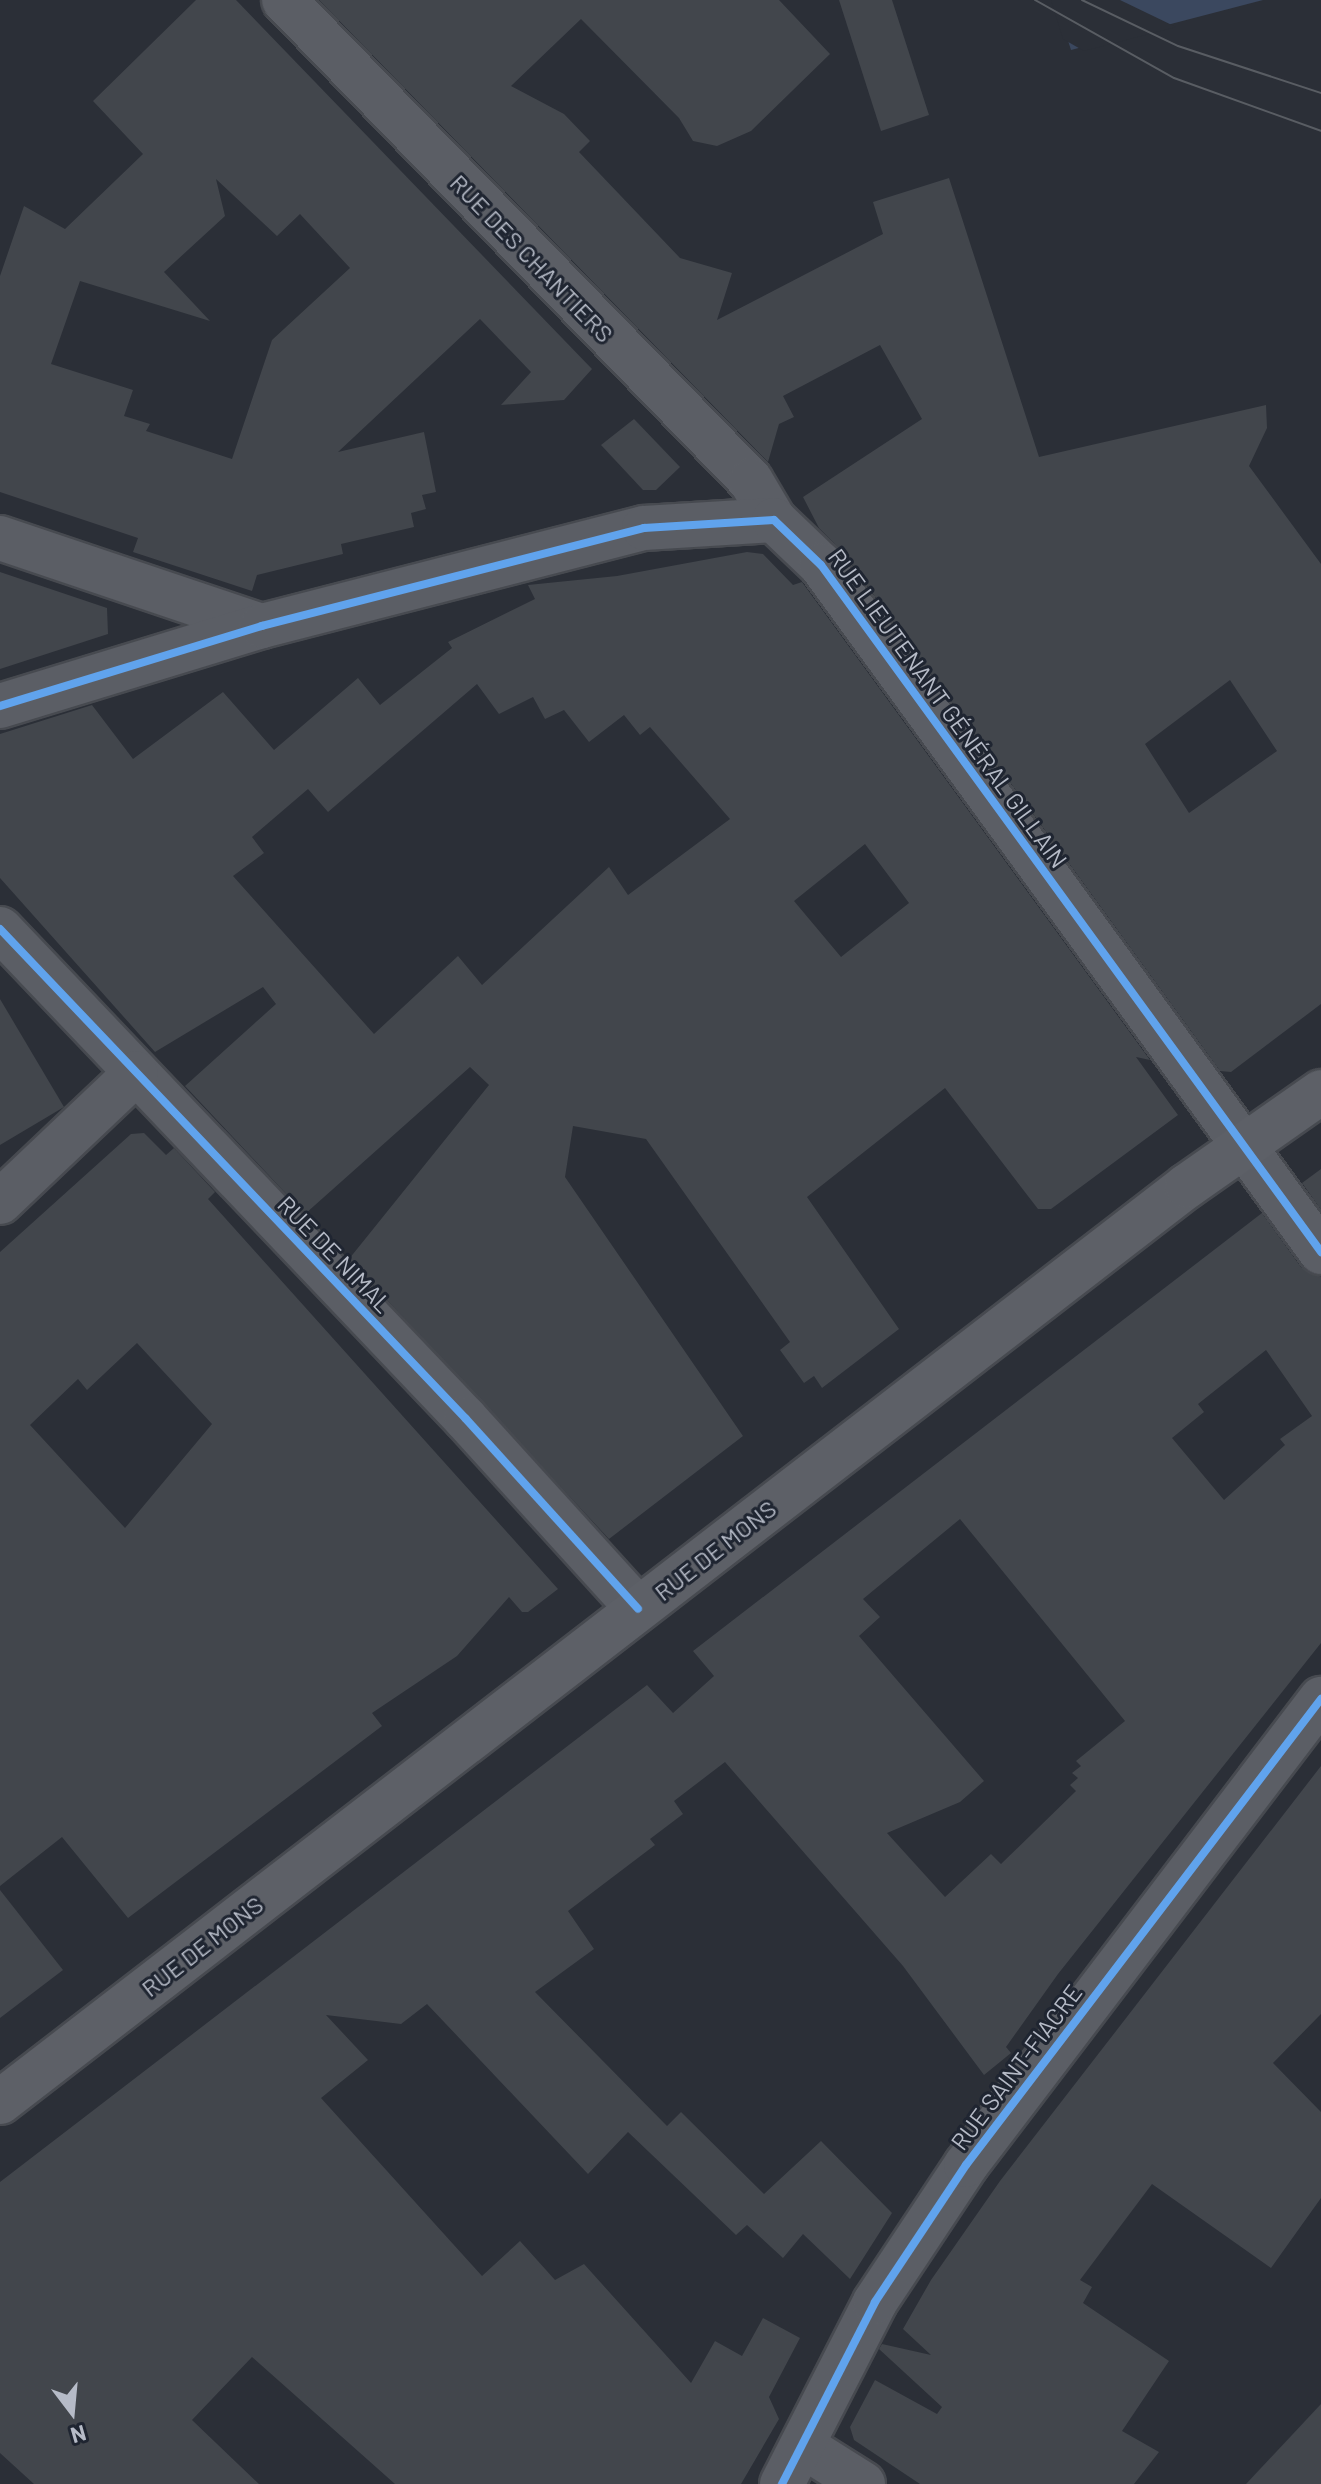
<!DOCTYPE html>
<html>
<head>
<meta charset="utf-8">
<style>
  body { margin:0 }
  #map { position:relative; width:1321px; height:2484px; overflow:hidden; background:#2b2f37; font-family:Barlow,sans-serif }
  div>[style] { position:absolute }
  .water>* { inset:0; background:#3b485f }
  .pier>* { inset:0; background:#2b2f37 }
  .building>* { inset:0; background:#42464c }
  .roads { filter:drop-shadow(2px 0 #474a50) drop-shadow(-2px 0 #474a50) drop-shadow(0 2px #474a50) drop-shadow(0 -2px #474a50) }
  .minor>* { height:44px; margin:-22px; padding:0 22px; transform-origin:22px; border-radius:22px; background:#5b5e65 }
  .major>* { height:44px; margin:-22px; padding:0 22px; transform-origin:22px; border-radius:22px; background:#5d6067 }
  .tram>* { height:2px; margin:-1px; padding:0 1px; transform-origin:1px; border-radius:1px; background:#595d63 }
  .cycleway>* { height:8px; margin:-4px; padding:0 4px; transform-origin:4px; border-radius:4px; background:#60a3ed }
  span { translate:-50% -50%; white-space:nowrap; text-align:center; line-height:1.15; -webkit-text-stroke:6px #1f2531; paint-order:stroke }
  .street-label { font-size:24px; color:#b6bbc7 }
  .north { position:absolute; left:32px; top:2372px; width:80px; height:80px; -webkit-text-stroke:6px #1f2531; paint-order:stroke; rotate:164deg; font-size:22px; font-weight:700; line-height:32px; text-align:center; color:#b6bbc7 }
  .north::after { content:''; display:block; margin:auto; width:28px; height:36px; background:#b6bbc7; clip-path:polygon(50% 0,100% 100%,50% 72%,0 100%) }
</style>
</head>
<body>
<div id="map">
  <div class="water">
    <div style="clip-path:polygon(1055px 0,1263px 0,1071px 50px)"></div>
  </div>
  <div class="pier">
    <div style="clip-path:polygon(1051px 0,1120px 0,1176px 27px,1084px 51px,1063px 39px)"></div>
  </div>
  <div class="building">
    <div style="clip-path:polygon(evenodd,196px 0,236px 0,592px 369px,564px 400px,501px 405px,531px 372px,480px 319px,338px 452px,424px 432px,436px 492px,422px 495px,426px 509px,411px 513px,414px 527px,341px 544px,343px 554px,257px 575px,252px 591px,133px 552px,138px 538px,0 492px,0 276px,24px 206px,65px 229px,143px 154px,93px 101px,196px 0,216px 179px,277px 236px,300px 214px,350px 268px,272px 340px,232px 459px,146px 431px,150px 424px,124px 416px,133px 390px,51px 364px,80px 281px,210px 321px,164px 272px,225px 216px,216px 179px)"></div>
    <div style="clip-path:polygon(evenodd,319px 0,779px 0,830px 54px,751px 131px,717px 146px,693px 141px,679px 118px,581px 19px,511px 86px,564px 114px,590px 141px,579px 152px,680px 258px,732px 273px,717px 320px,883px 234px,873px 202px,949px 178px,1039px 457px,1266px 405px,1267px 428px,1249px 466px,1321px 564px,1321px 1004px,1231px 1072px,1220px 1071px,841px 550px,819px 528px,803px 497px,922px 419px,880px 345px,783px 396px,794px 417px,779px 424px,768px 462px,319px 0,1230px 680px,1277px 751px,1189px 813px,1145px 744px,1230px 680px)"></div>
    <div style="clip-path:polygon(839px 0,892px 0,929px 115px,881px 131px)"></div>
    <div style="clip-path:polygon(634px 419px,680px 467px,656px 490px,643px 490px,601px 445px)"></div>
    <div style="clip-path:polygon(evenodd,747px 552px,763px 554px,793px 585px,802px 582px,1150px 1060px,1136px 1057px,1178px 1115px,1051px 1209px,1038px 1209px,945px 1088px,807px 1197px,899px 1329px,822px 1388px,814px 1376px,804px 1383px,780px 1350px,790px 1342px,646px 1139px,573px 1126px,565px 1177px,743px 1436px,609px 1539px,349px 1259px,489px 1085px,470px 1067px,305px 1214px,185px 1086px,276px 1004px,263px 987px,155px 1052px,0 878px,0 734px,92px 705px,133px 759px,223px 692px,274px 750px,358px 678px,380px 705px,452px 648px,448px 642px,535px 599px,528px 585px,617px 576px,747px 552px,477px 684px,499px 714px,533px 697px,545px 719px,564px 710px,589px 742px,624px 715px,640px 735px,650px 727px,730px 819px,628px 895px,609px 867px,482px 985px,458px 956px,374px 1034px,233px 876px,264px 853px,252px 837px,308px 789px,328px 812px,477px 684px,747px 552px,865px 844px,909px 903px,841px 957px,794px 901px,865px 844px)"></div>
    <div style="clip-path:polygon(0 572px,107px 608px,108px 634px,0 669px)"></div>
    <div style="clip-path:polygon(0 999px,64px 1107px,0 1145px)"></div>
    <div style="clip-path:polygon(evenodd,144px 1133px,166px 1155px,174px 1148px,215px 1192px,208px 1199px,558px 1589px,528px 1612px,522px 1612px,509px 1597px,457px 1656px,372px 1713px,382px 1726px,128px 1918px,62px 1837px,0 1886px,0 1252px,131px 1134px,144px 1133px,137px 1343px,212px 1424px,125px 1528px,30px 1425px,78px 1379px,87px 1390px,137px 1343px)"></div>
    <div style="clip-path:polygon(1321px 1169px,1321px 1210px,1302px 1183px)"></div>
    <div style="clip-path:polygon(evenodd,1262px 1213px,1301px 1267px,1321px 1277px,1321px 1643px,1058px 1974px,1006px 2047px,1011px 2053px,984px 2075px,903px 1966px,725px 1762px,674px 1801px,683px 1814px,650px 1839px,655px 1845px,568px 1911px,594px 1949px,535px 1992px,667px 2126px,681px 2112px,764px 2194px,821px 2141px,892px 2213px,850px 2279px,803px 2234px,783px 2258px,747px 2225px,736px 2235px,628px 2132px,588px 2174px,427px 2004px,401px 2024px,326px 2015px,368px 2060px,321px 2098px,482px 2276px,520px 2241px,555px 2280px,584px 2264px,691px 2383px,715px 2341px,742px 2356px,763px 2318px,800px 2338px,769px 2397px,779px 2419px,741px 2484px,395px 2484px,252px 2357px,192px 2420px,259px 2484px,34px 2484px,0 2453px,0 2182px,647px 1685px,673px 1713px,714px 1676px,693px 1651px,1262px 1213px,1266px 1350px,1312px 1416px,1280px 1439px,1285px 1445px,1224px 1500px,1172px 1438px,1204px 1412px,1198px 1404px,1266px 1350px,1262px 1213px,960px 1519px,1125px 1721px,1076px 1761px,1081px 1766px,1072px 1773px,1078px 1778px,1070px 1785px,1076px 1791px,1001px 1864px,991px 1854px,945px 1897px,887px 1833px,960px 1802px,984px 1781px,859px 1636px,880px 1617px,863px 1599px,960px 1519px)"></div>
    <div style="clip-path:polygon(1321px 1766px,1321px 2014px,1273px 2063px,1321px 2112px,1321px 2198px,1271px 2268px,1152px 2184px,1080px 2280px,1092px 2287px,1083px 2303px,1169px 2361px,1122px 2431px,1159px 2452px,1134px 2484px,920px 2484px,854px 2440px,850px 2427px,875px 2380px,937px 2414px,942px 2407px,879px 2349px,882px 2344px,931px 2355px,903px 2329px,931px 2280px,1000px 2181px)"></div>
    <div style="clip-path:polygon(0 1890px,63px 1970px,0 2018px)"></div>
    <div style="clip-path:polygon(1321px 2404px,1321px 2484px,1246px 2484px)"></div>
  </div>
  <div class="roads">
    <div class="minor">
      <div style="left:284px;top:0;width:670px;rotate:45.85deg"></div>
      <div style="left:751px;top:481px;width:45px;rotate:59.5deg"></div>
      <div style="left:0;top:538px;width:276px;rotate:18.6deg"></div>
      <div style="left:0;top:706px;width:274px;rotate:-17deg"></div>
      <div style="left:262px;top:626px;width:394px;rotate:-14.4deg"></div>
      <div style="left:644px;top:528px;width:130px;rotate:-3.5deg"></div>
      <div style="left:774px;top:520px;width:65px;rotate:43.8deg"></div>
      <div style="left:821px;top:565px;width:850px;rotate:53.95deg"></div>
      <div style="left:0;top:929px;width:676px;rotate:46.44deg"></div>
      <div style="left:466px;top:1419px;width:256px;rotate:47.8deg"></div>
      <div style="left:0;top:1202px;width:187px;rotate:-43.5deg"></div>
      <div style="left:803px;top:2446px;width:71px;rotate:32.3deg"></div>
      <div style="left:782px;top:2484px;width:204px;rotate:-62.9deg"></div>
      <div style="left:875px;top:2302px;width:164px;rotate:-56.4deg"></div>
      <div style="left:966px;top:2165px;width:586px;rotate:-52.7deg"></div>
    </div>
    <div class="major">
      <div style="left:0;top:2102px;width:1499px;rotate:-37.66deg"></div>
      <div style="left:1187px;top:1186px;width:164px;rotate:-35deg"></div>
    </div>
  </div>
  <div class="tram">
    <div style="left:1035px;top:0;width:159px;rotate:29.3deg"></div>
    <div style="left:1174px;top:78px;width:156px;rotate:19.8deg"></div>
    <div style="left:1082px;top:0;width:106px;rotate:25.6deg"></div>
    <div style="left:1178px;top:46px;width:151px;rotate:18.2deg"></div>
  </div>
  <div class="cycleway">
    <div style="left:0;top:706px;width:274px;rotate:-17deg"></div>
    <div style="left:262px;top:626px;width:394px;rotate:-14.4deg"></div>
    <div style="left:644px;top:528px;width:130px;rotate:-3.5deg"></div>
    <div style="left:774px;top:520px;width:65px;rotate:43.8deg"></div>
    <div style="left:821px;top:565px;width:850px;rotate:53.95deg"></div>
    <div style="left:0;top:929px;width:676px;rotate:46.44deg"></div>
    <div style="left:466px;top:1419px;width:256px;rotate:47.8deg"></div>
    <div style="left:782px;top:2484px;width:204px;rotate:-62.9deg"></div>
    <div style="left:875px;top:2302px;width:164px;rotate:-56.4deg"></div>
    <div style="left:966px;top:2165px;width:586px;rotate:-52.7deg"></div>
  </div>
  <div class="street-label">
    <span style="left:532px;top:258px;rotate:46deg">RUE DES CHANTIERS</span>
    <span style="left:948px;top:708px;rotate:54deg">RUE LIEUTENANT GÉNÉRAL GILLAIN</span>
    <span style="left:335px;top:1254px;rotate:46deg">RUE DE NIMAL</span>
    <span style="left:715px;top:1550px;rotate:-38deg">RUE DE MONS</span>
    <span style="left:202px;top:1946px;rotate:-38deg">RUE DE MONS</span>
    <span style="left:1016px;top:2067px;rotate:-53deg">RUE SAINT-FIACRE</span>
  </div>
  <div class="north">N</div>
</div>
</body>
</html>
